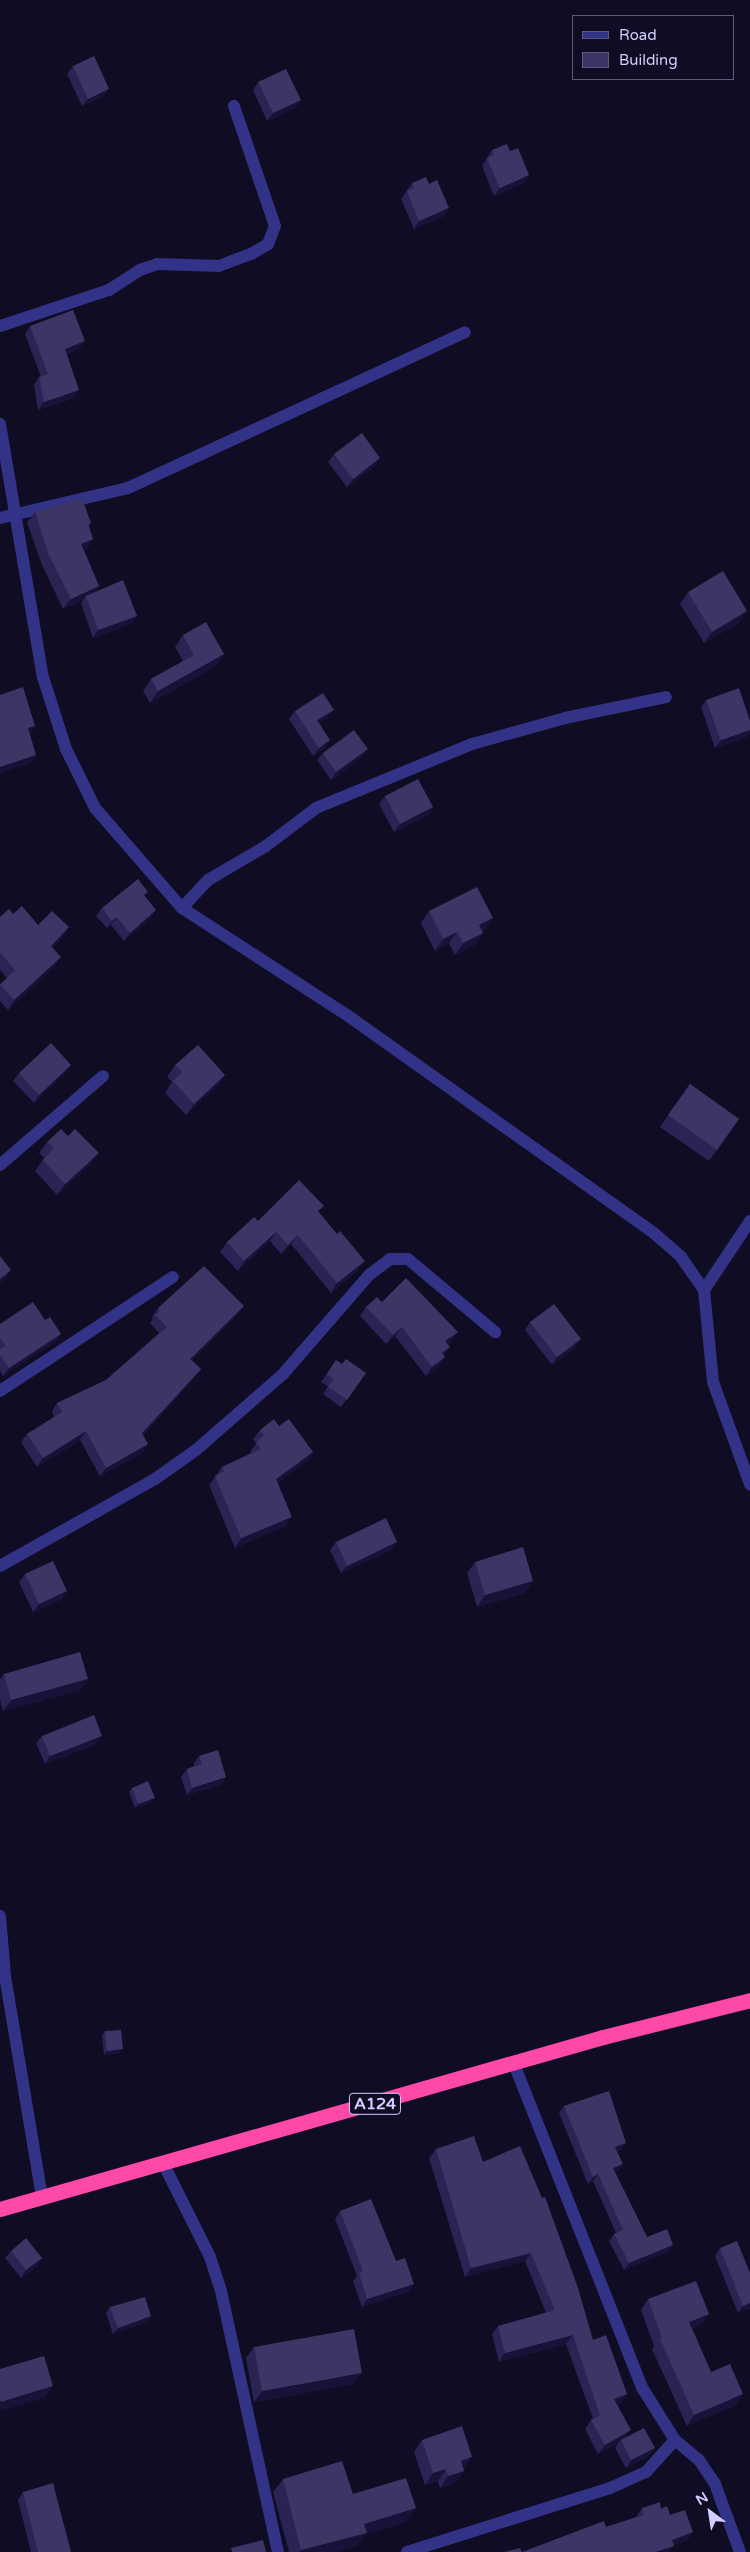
<!DOCTYPE html>
<html>
<head>
<meta charset="utf-8">
<style>
  body { margin:0 }
  #map { position:relative; width:750px; height:2552px; overflow:hidden; background:#0f0c23; font-family:"Varela Round",sans-serif }
  div>[style] { position:absolute }
  .minor>* { height:12px; margin:-6px; padding:0 6px; transform-origin:6px; border-radius:6px; background:#323287 }
  .highway>* { height:15px; margin:-7.5px; padding:0 7.5px; transform-origin:7.5px; border-radius:7.5px; background:#ff49a8 }
  .wall>* { inset:0; background:#2b2353 }
  .shaded-wall>* { inset:0; background:#181238 }
  .building>* { inset:0; background:#3d3565 }
  span { translate:-50% -50%; white-space:nowrap; text-align:center; line-height:1.15; -webkit-text-stroke:5px #0f0c23; paint-order:stroke }
  .shield-label span { padding:1px 4px; background:#0f0c23; border:1px solid; border-radius:4px; -webkit-text-stroke-width:0 }
  .shield-label { font-size:16px; color:#d2ceff; font-weight:700 }
  .legend { position:absolute; left:572px; top:15px; width:162px; height:65px; box-sizing:border-box; background:#0f0c23; border:1px solid #5d5a7b; margin:0; padding:6px 9px; list-style:none; font-size:15px; color:#d2ceff }
  .legend li { display:flex; align-items:center; gap:10px; height:25px }
  .legend b { width:25px; border:1px solid #5d5a7b }
  .north { position:absolute; left:685px; top:2487px; width:50px; height:50px; -webkit-text-stroke:4px #0f0c23; paint-order:stroke; rotate:329deg; font-size:14px; font-weight:700; line-height:20px; text-align:center; color:#d2ceff }
  .north::after { content:''; display:block; margin:auto; width:18px; height:22px; background:#d2ceff; clip-path:polygon(50% 0,100% 100%,50% 72%,0 100%) }
</style>
</head>
<body>
<div id="map">
  <div class="minor">
    <div style="left:0;top:326px;width:115px;rotate:-18.3deg"></div>
    <div style="left:109px;top:290px;width:37px;rotate:-33deg"></div>
    <div style="left:140px;top:270px;width:18px;rotate:-19deg"></div>
    <div style="left:157px;top:264px;width:62px;rotate:1.8deg"></div>
    <div style="left:219px;top:266px;width:34px;rotate:-21deg"></div>
    <div style="left:251px;top:254px;width:20px;rotate:-30deg"></div>
    <div style="left:268px;top:244px;width:19px;rotate:-69deg"></div>
    <div style="left:275px;top:226px;width:127px;rotate:-108.9deg"></div>
    <div style="left:0;top:424px;width:257px;rotate:80.4deg"></div>
    <div style="left:43px;top:677px;width:76px;rotate:72.3deg"></div>
    <div style="left:66px;top:749px;width:66px;rotate:63.8deg"></div>
    <div style="left:95px;top:808px;width:133px;rotate:49deg"></div>
    <div style="left:182px;top:908px;width:197px;rotate:33deg"></div>
    <div style="left:347px;top:1015px;width:378px;rotate:35.4deg"></div>
    <div style="left:655px;top:1234px;width:35px;rotate:41deg"></div>
    <div style="left:681px;top:1257px;width:40px;rotate:55.1deg"></div>
    <div style="left:0;top:518px;width:131px;rotate:-13.2deg"></div>
    <div style="left:128px;top:488px;width:371px;rotate:-24.8deg"></div>
    <div style="left:182px;top:908px;width:38px;rotate:-47deg"></div>
    <div style="left:208px;top:880px;width:67px;rotate:-30.4deg"></div>
    <div style="left:266px;top:846px;width:63px;rotate:-37.2deg"></div>
    <div style="left:316px;top:808px;width:169px;rotate:-22.3deg"></div>
    <div style="left:472px;top:744px;width:97px;rotate:-15.6deg"></div>
    <div style="left:565px;top:718px;width:103px;rotate:-11.7deg"></div>
    <div style="left:0;top:1165px;width:136px;rotate:-40.8deg"></div>
    <div style="left:750px;top:1221px;width:83px;rotate:123.7deg"></div>
    <div style="left:704px;top:1290px;width:92px;rotate:84.4deg"></div>
    <div style="left:713px;top:1382px;width:109px;rotate:70.1deg"></div>
    <div style="left:0;top:1391px;width:207px;rotate:-33.4deg"></div>
    <div style="left:0;top:1566px;width:178px;rotate:-29.3deg"></div>
    <div style="left:155px;top:1479px;width:50px;rotate:-35.3deg"></div>
    <div style="left:196px;top:1450px;width:116px;rotate:-41.1deg"></div>
    <div style="left:283px;top:1374px;width:131px;rotate:-49deg"></div>
    <div style="left:369px;top:1275px;width:26px;rotate:-37deg"></div>
    <div style="left:390px;top:1259px;width:18px"></div>
    <div style="left:408px;top:1259px;width:114px;rotate:40deg"></div>
    <div style="left:0;top:1916px;width:60px;rotate:85.2deg"></div>
    <div style="left:5px;top:1976px;width:224px;rotate:80.5deg"></div>
    <div style="left:514px;top:2064px;width:350px;rotate:68.4deg"></div>
    <div style="left:643px;top:2389px;width:60px;rotate:57.9deg"></div>
    <div style="left:675px;top:2440px;width:31px;rotate:40deg"></div>
    <div style="left:699px;top:2460px;width:29px;rotate:56deg"></div>
    <div style="left:715px;top:2484px;width:72px;rotate:69.8deg"></div>
    <div style="left:163px;top:2163px;width:105px;rotate:63.4deg"></div>
    <div style="left:210px;top:2257px;width:36px;rotate:72deg"></div>
    <div style="left:221px;top:2291px;width:267px;rotate:77.7deg"></div>
    <div style="left:407px;top:2552px;width:213px;rotate:-17.5deg"></div>
    <div style="left:610px;top:2488px;width:39px;rotate:-24deg"></div>
    <div style="left:646px;top:2472px;width:43px;rotate:-47.8deg"></div>
  </div>
  <div class="highway">
    <div style="left:0;top:2209px;width:627px;rotate:-15.92deg"></div>
    <div style="left:603px;top:2037px;width:152px;rotate:-14.1deg"></div>
  </div>
  <div class="wall">
    <div style="clip-path:polygon(73px 66px,104px 96px,82px 106px,67px 74px)"></div>
    <div style="clip-path:polygon(258px 82px,301px 100px,295px 108px,267px 121px,253px 90px)"></div>
    <div style="clip-path:polygon(492px 150px,524px 183px,494px 196px,482px 166px)"></div>
    <div style="clip-path:polygon(412px 183px,444px 216px,414px 229px,401px 199px)"></div>
    <div style="clip-path:polygon(30px 326px,79px 349px,67px 354px,74px 398px,38px 410px,34px 385px,39px 377px,41px 377px,25px 334px)"></div>
    <div style="clip-path:polygon(334px 454px,375px 466px,347px 487px,328px 462px)"></div>
    <div style="clip-path:polygon(35px 512px,91px 523px,89px 526px,93px 539px,86px 550px,84px 550px,99px 586px,95px 592px,137px 616px,131px 624px,93px 638px,81px 603px,83px 600px,63px 609px,42px 565px,27px 522px)"></div>
    <div style="clip-path:polygon(688px 592px,739px 623px,704px 643px,680px 604px)"></div>
    <div style="clip-path:polygon(183px 635px,224px 654px,216px 666px,150px 703px,143px 691px,151px 679px,183px 661px,175px 647px)"></div>
    <div style="clip-path:polygon(706px 700px,747px 737px,715px 748px,701px 707px)"></div>
    <div style="clip-path:polygon(295px 711px,328px 717px,319px 723px,325px 748px,313px 756px,289px 719px)"></div>
    <div style="clip-path:polygon(323px 753px,362px 757px,331px 780px,317px 760px)"></div>
    <div style="clip-path:polygon(385px 796px,433px 807px,428px 815px,394px 832px,379px 804px)"></div>
    <div style="clip-path:polygon(145px 896px,151px 918px,124px 941px,111px 925px,107px 928px,96px 916px,102px 908px)"></div>
    <div style="clip-path:polygon(429px 911px,485px 929px,482px 931px,475px 945px,455px 955px,449px 943px,435px 951px,421px 923px)"></div>
    <div style="clip-path:polygon(13px 914px,63px 937px,52px 948px,55px 966px,8px 1010px,0 1001px,0 984px,7px 978px,0 970px,0 917px)"></div>
    <div style="clip-path:polygon(175px 1065px,225px 1075px,217px 1086px,186px 1115px,165px 1093px,172px 1082px,167px 1077px)"></div>
    <div style="clip-path:polygon(66px 1072px,34px 1103px,13px 1081px,19px 1073px)"></div>
    <div style="clip-path:polygon(690px 1084px,739px 1119px,709px 1161px,660px 1127px)"></div>
    <div style="clip-path:polygon(47px 1142px,91px 1164px,57px 1195px,35px 1171px,44px 1158px,39px 1153px)"></div>
    <div style="clip-path:polygon(319px 1213px,358px 1270px,331px 1293px,291px 1244px,281px 1254px,270px 1241px,238px 1271px,220px 1252px,227px 1242px,258px 1221px)"></div>
    <div style="clip-path:polygon(382px 1302px,458px 1332px,451px 1341px,448px 1344px,444px 1356px,445px 1357px,438px 1367px,426px 1376px,395px 1336px,386px 1344px,360px 1316px,366px 1307px)"></div>
    <div style="clip-path:polygon(158px 1308px,238px 1314px,192px 1360px,201px 1369px,195px 1377px,143px 1435px,148px 1444px,142px 1453px,100px 1476px,80px 1440px,37px 1467px,21px 1442px,27px 1434px,54px 1417px,52px 1411px,57px 1403px,106px 1380px,159px 1333px,150px 1323px,153px 1318px,152px 1317px)"></div>
    <div style="clip-path:polygon(45px 1320px,61px 1334px,55px 1342px,3px 1376px,0 1371px,0 1324px)"></div>
    <div style="clip-path:polygon(530px 1322px,576px 1347px,552px 1365px,525px 1330px)"></div>
    <div style="clip-path:polygon(336px 1360px,342px 1364px,366px 1373px,341px 1407px,323px 1394px,328px 1386px,321px 1382px)"></div>
    <div style="clip-path:polygon(279px 1426px,313px 1452px,307px 1461px,278px 1482px,286px 1526px,235px 1548px,209px 1485px,222px 1467px,251px 1453px,250px 1452px,256px 1443px,253px 1439px,260px 1430px)"></div>
    <div style="clip-path:polygon(336px 1542px,391px 1550px,341px 1573px,330px 1550px)"></div>
    <div style="clip-path:polygon(475px 1562px,525px 1593px,477px 1607px,467px 1573px)"></div>
    <div style="clip-path:polygon(25px 1574px,62px 1599px,33px 1612px,19px 1582px)"></div>
    <div style="clip-path:polygon(4px 1674px,80px 1690px,3px 1711px,0 1700px,0 1679px)"></div>
    <div style="clip-path:polygon(42px 1736px,96px 1744px,45px 1764px,36px 1743px)"></div>
    <div style="clip-path:polygon(199px 1756px,226px 1777px,220px 1785px,187px 1795px,181px 1777px,187px 1769px,194px 1766px,194px 1763px)"></div>
    <div style="clip-path:polygon(132px 1788px,152px 1802px,135px 1808px,129px 1792px)"></div>
    <div style="clip-path:polygon(105px 2031px,120px 2053px,104px 2055px,102px 2035px)"></div>
    <div style="clip-path:polygon(564px 2106px,621px 2150px,617px 2151px,618px 2171px,615px 2172px,647px 2237px,668px 2252px,624px 2270px,609px 2241px,614px 2234px,616px 2233px,593px 2181px,588px 2184px,559px 2113px)"></div>
    <div style="clip-path:polygon(436px 2149px,483px 2162px,593px 2340px,627px 2394px,621px 2403px,617px 2404px,627px 2437px,649px 2456px,626px 2468px,615px 2448px,618px 2443px,598px 2454px,585px 2429px,591px 2420px,593px 2419px,566px 2344px,499px 2362px,492px 2334px,498px 2326px,546px 2313px,525px 2261px,465px 2277px,429px 2158px)"></div>
    <div style="clip-path:polygon(340px 2211px,414px 2284px,408px 2292px,362px 2307px,353px 2281px,357px 2276px,335px 2219px)"></div>
    <div style="clip-path:polygon(720px 2248px,750px 2308px,738px 2313px,715px 2256px)"></div>
    <div style="clip-path:polygon(11px 2251px,42px 2258px,37px 2266px,21px 2278px,5px 2258px)"></div>
    <div style="clip-path:polygon(648px 2299px,709px 2314px,701px 2325px,692px 2328px,711px 2372px,736px 2405px,687px 2426px,652px 2349px,654px 2346px,641px 2310px)"></div>
    <div style="clip-path:polygon(110px 2307px,151px 2316px,147px 2322px,113px 2334px,106px 2313px)"></div>
    <div style="clip-path:polygon(254px 2347px,354px 2384px,254px 2402px,246px 2358px)"></div>
    <div style="clip-path:polygon(422px 2440px,464px 2469px,464px 2471px,456px 2482px,440px 2488px,438px 2481px,425px 2485px,414px 2452px)"></div>
    <div style="clip-path:polygon(283px 2479px,353px 2494px,416px 2508px,406px 2522px,366px 2534px,357px 2546px,336px 2552px,289px 2552px,273px 2492px)"></div>
    <div style="clip-path:polygon(23px 2492px,71px 2552px,31px 2552px,18px 2500px)"></div>
    <div style="clip-path:polygon(642px 2508px,661px 2509px,670px 2515px,693px 2532px,687px 2540px,674px 2545px,669px 2552px,504px 2552px,522px 2552px,606px 2527px,636px 2517px)"></div>
  </div>
  <div class="shaded-wall">
    <div style="clip-path:polygon(109px 89px,104px 96px,82px 106px,88px 99px)"></div>
    <div style="clip-path:polygon(301px 100px,295px 108px,267px 121px,273px 113px)"></div>
    <div style="clip-path:polygon(529px 175px,524px 183px,494px 196px,500px 188px)"></div>
    <div style="clip-path:polygon(449px 208px,444px 216px,414px 229px,419px 221px)"></div>
    <div style="clip-path:polygon(85px 341px,79px 349px,60px 356px,65px 349px)"></div>
    <div style="clip-path:polygon(79px 390px,74px 398px,38px 410px,44px 402px)"></div>
    <div style="clip-path:polygon(380px 458px,375px 466px,347px 487px,353px 479px)"></div>
    <div style="clip-path:polygon(93px 539px,86px 550px,73px 554px,81px 544px)"></div>
    <div style="clip-path:polygon(99px 586px,92px 596px,86px 596px,83px 600px,63px 609px,71px 599px)"></div>
    <div style="clip-path:polygon(747px 611px,739px 623px,704px 643px,712px 632px)"></div>
    <div style="clip-path:polygon(137px 616px,131px 624px,93px 638px,98px 630px)"></div>
    <div style="clip-path:polygon(224px 654px,216px 666px,150px 703px,158px 691px)"></div>
    <div style="clip-path:polygon(334px 710px,328px 717px,312px 728px,317px 720px)"></div>
    <div style="clip-path:polygon(35px 726px,30px 734px,28px 728px)"></div>
    <div style="clip-path:polygon(750px 730px,750px 733px,747px 737px,715px 748px,721px 740px)"></div>
    <div style="clip-path:polygon(330px 740px,325px 748px,313px 756px,319px 748px)"></div>
    <div style="clip-path:polygon(368px 749px,362px 757px,331px 780px,336px 772px)"></div>
    <div style="clip-path:polygon(36px 755px,31px 763px,0 773px,0 767px)"></div>
    <div style="clip-path:polygon(433px 807px,428px 815px,394px 832px,400px 824px)"></div>
    <div style="clip-path:polygon(156px 910px,151px 918px,124px 941px,130px 933px)"></div>
    <div style="clip-path:polygon(117px 917px,111px 925px,107px 928px,112px 921px)"></div>
    <div style="clip-path:polygon(493px 918px,485px 929px,471px 937px,479px 925px)"></div>
    <div style="clip-path:polygon(69px 927px,63px 937px,45px 956px,51px 946px)"></div>
    <div style="clip-path:polygon(457px 932px,449px 943px,435px 951px,443px 939px)"></div>
    <div style="clip-path:polygon(483px 933px,475px 945px,455px 955px,463px 943px)"></div>
    <div style="clip-path:polygon(61px 957px,55px 966px,8px 1010px,14px 1000px)"></div>
    <div style="clip-path:polygon(71px 1065px,66px 1072px,34px 1103px,39px 1095px)"></div>
    <div style="clip-path:polygon(225px 1075px,217px 1086px,186px 1115px,194px 1104px)"></div>
    <div style="clip-path:polygon(99px 1153px,91px 1164px,57px 1195px,65px 1184px)"></div>
    <div style="clip-path:polygon(276px 1232px,270px 1241px,238px 1271px,244px 1261px)"></div>
    <div style="clip-path:polygon(298px 1235px,291px 1244px,281px 1254px,288px 1245px)"></div>
    <div style="clip-path:polygon(365px 1261px,358px 1270px,331px 1293px,337px 1283px)"></div>
    <div style="clip-path:polygon(11px 1270px,5px 1279px,0 1283px,0 1279px)"></div>
    <div style="clip-path:polygon(244px 1306px,238px 1314px,184px 1367px,190px 1359px)"></div>
    <div style="clip-path:polygon(402px 1327px,395px 1336px,386px 1344px,393px 1335px)"></div>
    <div style="clip-path:polygon(458px 1332px,451px 1341px,439px 1351px,445px 1341px)"></div>
    <div style="clip-path:polygon(61px 1334px,55px 1342px,3px 1376px,9px 1368px)"></div>
    <div style="clip-path:polygon(581px 1339px,576px 1347px,552px 1365px,557px 1357px)"></div>
    <div style="clip-path:polygon(450px 1347px,444px 1357px,442px 1353px)"></div>
    <div style="clip-path:polygon(445px 1357px,438px 1367px,426px 1376px,432px 1367px)"></div>
    <div style="clip-path:polygon(201px 1369px,195px 1377px,136px 1442px,142px 1433px)"></div>
    <div style="clip-path:polygon(86px 1431px,80px 1440px,37px 1467px,43px 1458px)"></div>
    <div style="clip-path:polygon(148px 1444px,142px 1453px,100px 1476px,106px 1468px)"></div>
    <div style="clip-path:polygon(313px 1452px,307px 1461px,270px 1488px,276px 1479px)"></div>
    <div style="clip-path:polygon(292px 1517px,286px 1526px,235px 1548px,241px 1538px)"></div>
    <div style="clip-path:polygon(397px 1542px,391px 1550px,341px 1573px,347px 1566px)"></div>
    <div style="clip-path:polygon(533px 1581px,525px 1593px,477px 1607px,485px 1595px)"></div>
    <div style="clip-path:polygon(67px 1591px,62px 1599px,33px 1612px,39px 1604px)"></div>
    <div style="clip-path:polygon(88px 1679px,80px 1690px,3px 1711px,11px 1700px)"></div>
    <div style="clip-path:polygon(102px 1736px,96px 1744px,45px 1764px,50px 1756px)"></div>
    <div style="clip-path:polygon(226px 1777px,220px 1785px,187px 1795px,192px 1788px)"></div>
    <div style="clip-path:polygon(155px 1798px,152px 1802px,135px 1808px,138px 1804px)"></div>
    <div style="clip-path:polygon(123px 2049px,120px 2053px,104px 2055px,107px 2051px)"></div>
    <div style="clip-path:polygon(626px 2143px,621px 2150px,610px 2154px,615px 2147px)"></div>
    <div style="clip-path:polygon(623px 2164px,618px 2171px,608px 2175px,613px 2168px)"></div>
    <div style="clip-path:polygon(598px 2174px,593px 2181px,588px 2184px,593px 2177px)"></div>
    <div style="clip-path:polygon(673px 2245px,668px 2252px,624px 2270px,629px 2263px)"></div>
    <div style="clip-path:polygon(531px 2253px,525px 2261px,465px 2277px,471px 2268px)"></div>
    <div style="clip-path:polygon(42px 2258px,37px 2266px,21px 2278px,26px 2270px)"></div>
    <div style="clip-path:polygon(414px 2284px,408px 2292px,362px 2307px,367px 2299px)"></div>
    <div style="clip-path:polygon(750px 2303px,750px 2308px,738px 2313px,743px 2306px)"></div>
    <div style="clip-path:polygon(709px 2314px,701px 2325px,682px 2332px,689px 2322px)"></div>
    <div style="clip-path:polygon(151px 2316px,147px 2322px,113px 2334px,118px 2328px)"></div>
    <div style="clip-path:polygon(573px 2335px,566px 2344px,499px 2362px,505px 2353px)"></div>
    <div style="clip-path:polygon(362px 2373px,354px 2384px,254px 2402px,262px 2391px)"></div>
    <div style="clip-path:polygon(53px 2386px,45px 2398px,0 2411px,0 2403px,1px 2402px)"></div>
    <div style="clip-path:polygon(627px 2394px,621px 2403px,608px 2408px,614px 2399px)"></div>
    <div style="clip-path:polygon(743px 2394px,736px 2405px,687px 2426px,694px 2415px)"></div>
    <div style="clip-path:polygon(631px 2430px,625px 2439px,621px 2440px,618px 2443px,598px 2454px,605px 2445px)"></div>
    <div style="clip-path:polygon(655px 2448px,649px 2456px,626px 2468px,631px 2460px)"></div>
    <div style="clip-path:polygon(472px 2457px,464px 2469px,453px 2473px,461px 2461px)"></div>
    <div style="clip-path:polygon(446px 2469px,438px 2481px,425px 2485px,433px 2473px)"></div>
    <div style="clip-path:polygon(464px 2471px,456px 2482px,440px 2488px,448px 2476px)"></div>
    <div style="clip-path:polygon(416px 2508px,406px 2522px,366px 2534px,357px 2546px,336px 2552px,300px 2552px,301px 2550px,364px 2524px)"></div>
    <div style="clip-path:polygon(693px 2532px,687px 2540px,666px 2548px,672px 2540px)"></div>
    <div style="clip-path:polygon(674px 2546px,669px 2552px,655px 2552px)"></div>
  </div>
  <div class="building">
    <div style="clip-path:polygon(94px 56px,109px 89px,88px 99px,73px 66px)"></div>
    <div style="clip-path:polygon(286px 69px,301px 100px,273px 113px,258px 82px)"></div>
    <div style="clip-path:polygon(507px 144px,510px 151px,518px 148px,529px 175px,500px 188px,487px 158px,494px 155px,492px 150px)"></div>
    <div style="clip-path:polygon(426px 177px,429px 184px,437px 180px,449px 208px,419px 221px,407px 191px,414px 188px,412px 183px)"></div>
    <div style="clip-path:polygon(73px 310px,85px 341px,65px 349px,79px 390px,44px 402px,39px 377px,48px 374px,30px 326px)"></div>
    <div style="clip-path:polygon(362px 433px,380px 458px,353px 479px,334px 454px)"></div>
    <div style="clip-path:polygon(82px 498px,91px 523px,88px 524px,93px 539px,81px 544px,99px 586px,71px 599px,49px 555px,35px 512px)"></div>
    <div style="clip-path:polygon(723px 571px,747px 611px,712px 632px,688px 592px)"></div>
    <div style="clip-path:polygon(123px 580px,137px 616px,98px 630px,86px 596px)"></div>
    <div style="clip-path:polygon(206px 622px,224px 654px,158px 691px,151px 679px,194px 655px,183px 635px)"></div>
    <div style="clip-path:polygon(23px 687px,35px 726px,28px 728px,36px 755px,0 767px,0 695px)"></div>
    <div style="clip-path:polygon(739px 688px,750px 721px,750px 730px,721px 740px,706px 700px)"></div>
    <div style="clip-path:polygon(323px 693px,334px 710px,317px 720px,330px 740px,319px 748px,295px 711px)"></div>
    <div style="clip-path:polygon(354px 730px,368px 749px,336px 772px,323px 753px)"></div>
    <div style="clip-path:polygon(418px 779px,433px 807px,400px 824px,385px 796px)"></div>
    <div style="clip-path:polygon(138px 879px,148px 892px,144px 895px,156px 910px,130px 933px,117px 917px,112px 921px,102px 908px)"></div>
    <div style="clip-path:polygon(477px 887px,493px 918px,479px 925px,483px 933px,463px 943px,457px 932px,443px 939px,429px 911px)"></div>
    <div style="clip-path:polygon(22px 906px,38px 925px,52px 911px,69px 927px,51px 946px,61px 957px,14px 1000px,0 985px,15px 970px,0 952px,0 917px,9px 909px,13px 914px)"></div>
    <div style="clip-path:polygon(51px 1043px,71px 1065px,39px 1095px,19px 1073px)"></div>
    <div style="clip-path:polygon(198px 1045px,225px 1075px,194px 1104px,173px 1081px,182px 1072px,175px 1065px)"></div>
    <div style="clip-path:polygon(690px 1084px,739px 1119px,717px 1150px,668px 1115px)"></div>
    <div style="clip-path:polygon(61px 1129px,68px 1136px,75px 1129px,99px 1153px,65px 1184px,43px 1160px,54px 1148px,47px 1142px)"></div>
    <div style="clip-path:polygon(299px 1180px,324px 1206px,318px 1211px,337px 1234px,340px 1231px,365px 1261px,337px 1283px,298px 1235px,288px 1245px,276px 1232px,244px 1261px,227px 1242px,254px 1217px,258px 1221px)"></div>
    <div style="clip-path:polygon(0 1256px,11px 1270px,0 1279px)"></div>
    <div style="clip-path:polygon(204px 1266px,244px 1306px,190px 1359px,201px 1369px,142px 1433px,148px 1444px,106px 1468px,86px 1431px,43px 1458px,27px 1434px,62px 1412px,57px 1403px,106px 1380px,167px 1327px,155px 1315px,160px 1311px,158px 1308px)"></div>
    <div style="clip-path:polygon(406px 1278px,458px 1332px,445px 1341px,450px 1347px,442px 1353px,445px 1357px,432px 1367px,402px 1327px,393px 1335px,366px 1307px,377px 1297px,382px 1302px)"></div>
    <div style="clip-path:polygon(33px 1302px,45px 1320px,50px 1317px,61px 1334px,9px 1368px,0 1355px,0 1349px,6px 1346px,0 1338px,0 1324px)"></div>
    <div style="clip-path:polygon(554px 1304px,581px 1339px,557px 1357px,530px 1322px)"></div>
    <div style="clip-path:polygon(346px 1359px,366px 1373px,347px 1400px,328px 1387px,334px 1379px,327px 1374px,336px 1360px,342px 1364px)"></div>
    <div style="clip-path:polygon(274px 1419px,279px 1426px,289px 1419px,313px 1452px,276px 1479px,292px 1517px,241px 1538px,215px 1476px,224px 1471px,222px 1467px,261px 1449px,256px 1442px,264px 1436px,260px 1430px)"></div>
    <div style="clip-path:polygon(386px 1518px,397px 1542px,347px 1566px,336px 1542px)"></div>
    <div style="clip-path:polygon(523px 1547px,533px 1581px,485px 1595px,475px 1562px)"></div>
    <div style="clip-path:polygon(53px 1561px,67px 1591px,39px 1604px,25px 1574px)"></div>
    <div style="clip-path:polygon(80px 1652px,88px 1679px,11px 1700px,4px 1674px)"></div>
    <div style="clip-path:polygon(94px 1715px,102px 1736px,50px 1756px,42px 1736px)"></div>
    <div style="clip-path:polygon(218px 1750px,226px 1777px,192px 1788px,187px 1769px,202px 1764px,199px 1756px)"></div>
    <div style="clip-path:polygon(148px 1781px,155px 1798px,138px 1804px,132px 1788px)"></div>
    <div style="clip-path:polygon(121px 2030px,123px 2049px,107px 2051px,105px 2031px)"></div>
    <div style="clip-path:polygon(609px 2091px,626px 2143px,615px 2147px,623px 2164px,613px 2168px,647px 2237px,667px 2229px,673px 2245px,629px 2263px,614px 2234px,623px 2230px,598px 2174px,593px 2177px,564px 2106px)"></div>
    <div style="clip-path:polygon(474px 2136px,483px 2162px,520px 2146px,542px 2198px,545px 2197px,578px 2288px,593px 2340px,606px 2335px,627px 2394px,614px 2399px,631px 2430px,605px 2445px,591px 2420px,600px 2415px,573px 2335px,505px 2353px,498px 2326px,555px 2310px,531px 2253px,471px 2268px,436px 2149px)"></div>
    <div style="clip-path:polygon(371px 2199px,396px 2261px,405px 2258px,414px 2284px,367px 2299px,359px 2273px,363px 2271px,340px 2211px)"></div>
    <div style="clip-path:polygon(26px 2238px,42px 2258px,26px 2270px,11px 2251px)"></div>
    <div style="clip-path:polygon(737px 2241px,750px 2273px,750px 2303px,743px 2306px,720px 2248px)"></div>
    <div style="clip-path:polygon(696px 2281px,709px 2314px,689px 2322px,711px 2372px,730px 2364px,743px 2394px,694px 2415px,660px 2339px,662px 2338px,648px 2299px)"></div>
    <div style="clip-path:polygon(145px 2297px,151px 2316px,118px 2328px,110px 2307px)"></div>
    <div style="clip-path:polygon(354px 2329px,362px 2373px,262px 2391px,254px 2347px)"></div>
    <div style="clip-path:polygon(44px 2356px,53px 2386px,1px 2402px,0 2400px,0 2369px)"></div>
    <div style="clip-path:polygon(462px 2426px,472px 2457px,461px 2461px,464px 2471px,448px 2476px,446px 2469px,433px 2473px,422px 2440px)"></div>
    <div style="clip-path:polygon(644px 2428px,655px 2448px,631px 2460px,621px 2440px)"></div>
    <div style="clip-path:polygon(342px 2461px,353px 2494px,406px 2478px,416px 2508px,364px 2524px,367px 2533px,301px 2550px,283px 2479px)"></div>
    <div style="clip-path:polygon(53px 2483px,71px 2552px,38px 2552px,23px 2492px)"></div>
    <div style="clip-path:polygon(660px 2502px,661px 2509px,667px 2506px,670px 2515px,685px 2510px,693px 2532px,672px 2540px,674px 2546px,655px 2552px,504px 2552px,520px 2548px,522px 2552px,604px 2521px,606px 2527px,644px 2515px,642px 2508px)"></div>
    <div style="clip-path:polygon(263px 2540px,266px 2552px,232px 2552px,231px 2548px)"></div>
  </div>
  <div class="shield-label">
    <span style="left:375px;top:2104px">A124</span>
  </div>
  <ul class="legend">
  <li><b style="height:6px;background:#323287"></b>Road</li>
  <li><b style="height:14px;background:#3d3565"></b>Building</li>
  </ul>
  <div class="north">N</div>
</div>
</body>
</html>
